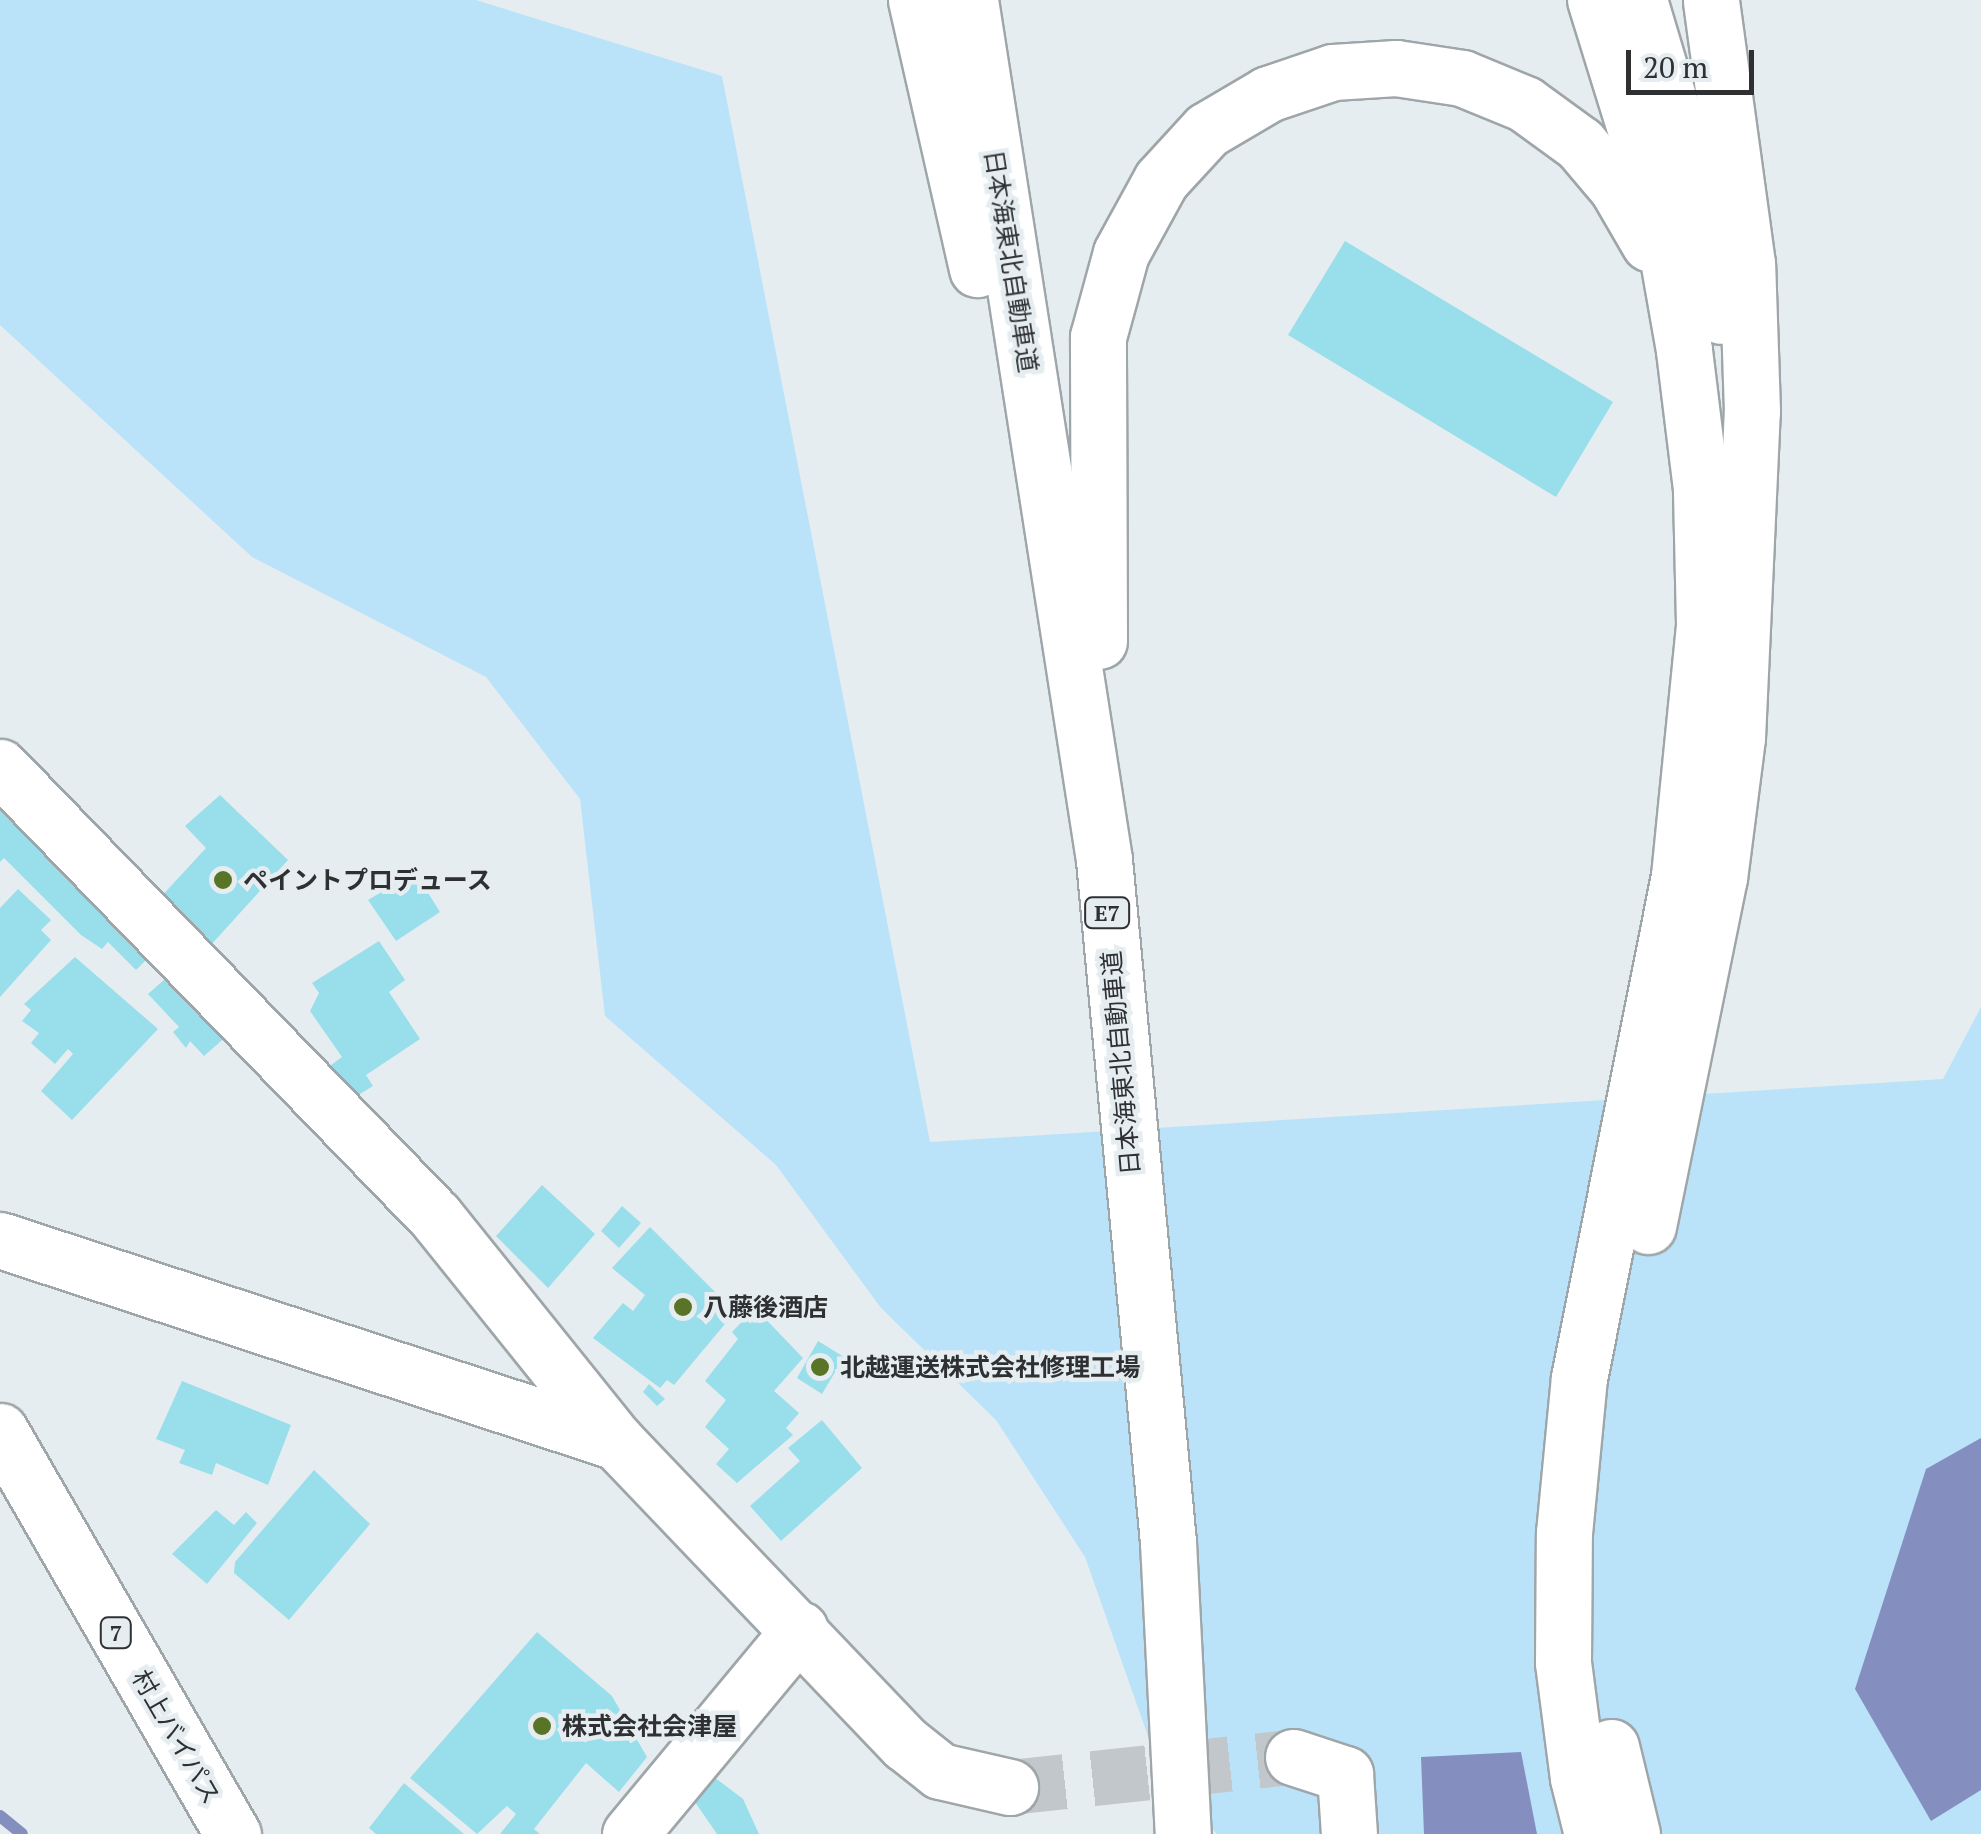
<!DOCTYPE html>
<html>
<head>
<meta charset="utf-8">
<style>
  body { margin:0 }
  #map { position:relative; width:1981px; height:1834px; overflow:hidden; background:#e6edf1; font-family:"PT Serif","Noto Sans JP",serif }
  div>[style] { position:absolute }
  .green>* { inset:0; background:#bae3fa }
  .water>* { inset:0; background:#848fbf }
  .stream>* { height:12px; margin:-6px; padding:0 6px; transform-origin:6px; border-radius:6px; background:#848fbf }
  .building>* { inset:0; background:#98deeb }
  .minor-tunnel>* { height:55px; margin-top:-27.5px; transform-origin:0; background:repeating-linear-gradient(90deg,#c1c7cb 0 55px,transparent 0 83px) }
  .roads { filter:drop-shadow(2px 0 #9fa6a9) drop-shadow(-2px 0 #9fa6a9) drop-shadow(0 2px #9fa6a9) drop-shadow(0 -2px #9fa6a9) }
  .minor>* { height:55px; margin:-27.5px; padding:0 27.5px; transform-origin:27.5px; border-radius:27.5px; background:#fff }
  .highway>* { height:55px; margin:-27.5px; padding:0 27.5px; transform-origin:27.5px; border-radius:27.5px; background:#fff }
  .dots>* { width:28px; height:28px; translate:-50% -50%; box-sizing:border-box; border:5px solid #e6edf1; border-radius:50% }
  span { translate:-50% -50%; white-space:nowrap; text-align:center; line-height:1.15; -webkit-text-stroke:9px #e6edf1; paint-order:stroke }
  .shield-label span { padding:2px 8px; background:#e6edf1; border:2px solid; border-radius:8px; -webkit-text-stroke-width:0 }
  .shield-label { font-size:22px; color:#2e3032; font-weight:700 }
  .street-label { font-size:25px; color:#2e3032 }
  .poi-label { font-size:25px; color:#2e3032; font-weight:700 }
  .left { translate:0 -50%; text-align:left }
  .scale { position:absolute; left:1626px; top:50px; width:128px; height:45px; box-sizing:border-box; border:5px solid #2e3032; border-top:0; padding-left:12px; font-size:30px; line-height:35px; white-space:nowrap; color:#2e3032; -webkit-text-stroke:8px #e6edf1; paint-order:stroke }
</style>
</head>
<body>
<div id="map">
  <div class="green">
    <div style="clip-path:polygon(0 0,476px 0,722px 76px,930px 1142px,1943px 1079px,1981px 1007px,1981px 1834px,1217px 1834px,1162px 1776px,1085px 1557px,996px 1420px,881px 1308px,776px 1165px,605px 1016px,580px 799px,486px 677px,252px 557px,0 325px)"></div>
  </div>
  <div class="water">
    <div style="clip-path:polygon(1981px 1438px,1981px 1790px,1931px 1821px,1855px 1689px,1926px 1469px)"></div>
    <div style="clip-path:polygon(1521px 1752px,1537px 1834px,1424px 1834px,1421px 1757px)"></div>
  </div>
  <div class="stream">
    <div style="left:0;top:1816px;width:28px;rotate:39deg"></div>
  </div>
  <div class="building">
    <div style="clip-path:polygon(1345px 241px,1613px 402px,1556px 497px,1288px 335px)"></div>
    <div style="clip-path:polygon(220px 795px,288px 860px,210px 946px,158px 900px,206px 848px,185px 826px)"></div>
    <div style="clip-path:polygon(0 797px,152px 954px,136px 970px,108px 942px,102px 949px,81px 935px,4px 858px,0 862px)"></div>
    <div style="clip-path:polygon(415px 872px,440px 912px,396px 941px,368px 900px)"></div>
    <div style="clip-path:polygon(18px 889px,51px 920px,41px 930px,51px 940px,0 997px,0 908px)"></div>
    <div style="clip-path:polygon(379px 941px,405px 980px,389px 992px,420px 1039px,366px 1075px,373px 1086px,350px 1100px,327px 1068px,342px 1057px,310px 1011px,319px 993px,312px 983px)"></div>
    <div style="clip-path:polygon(75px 957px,158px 1029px,72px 1120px,41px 1091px,73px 1054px,68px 1049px,55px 1064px,31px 1043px,39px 1033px,22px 1021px,31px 1010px,24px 1004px)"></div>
    <div style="clip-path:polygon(173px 972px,229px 1034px,204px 1056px,190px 1041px,186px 1048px,173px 1032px,179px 1027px,148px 994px)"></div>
    <div style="clip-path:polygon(542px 1185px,595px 1234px,548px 1288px,496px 1236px)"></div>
    <div style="clip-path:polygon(622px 1206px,641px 1223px,619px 1248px,601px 1231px)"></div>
    <div style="clip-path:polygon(650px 1227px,735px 1312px,674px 1385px,667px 1380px,660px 1388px,593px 1338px,623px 1303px,633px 1311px,645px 1295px,612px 1268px)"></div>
    <div style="clip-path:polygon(755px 1308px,803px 1358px,774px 1391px,799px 1413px,786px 1428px,793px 1435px,737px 1483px,716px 1464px,729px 1449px,705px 1427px,726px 1400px,705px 1381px,738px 1339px,732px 1332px)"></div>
    <div style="clip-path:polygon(818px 1341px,844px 1357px,822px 1394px,797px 1378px)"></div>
    <div style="clip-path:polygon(182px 1381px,291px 1425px,268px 1485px,216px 1463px,212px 1475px,179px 1463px,185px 1450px,156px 1439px)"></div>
    <div style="clip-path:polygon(649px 1384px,665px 1399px,657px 1406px,643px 1392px)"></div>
    <div style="clip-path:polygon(822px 1420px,862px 1468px,781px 1541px,750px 1506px,800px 1461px,788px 1448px)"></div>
    <div style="clip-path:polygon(314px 1470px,370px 1524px,289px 1620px,234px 1573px,235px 1562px)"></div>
    <div style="clip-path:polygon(216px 1510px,234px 1525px,246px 1512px,257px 1523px,207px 1584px,172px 1554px)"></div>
    <div style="clip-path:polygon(537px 1632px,612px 1696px,647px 1757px,619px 1792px,586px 1763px,534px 1829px,540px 1834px,500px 1834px,516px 1814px,507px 1806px,477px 1834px,410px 1778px)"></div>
    <div style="clip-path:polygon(714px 1777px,743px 1799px,759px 1834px,717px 1834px,688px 1792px)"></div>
    <div style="clip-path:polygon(404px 1783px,464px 1834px,376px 1834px,369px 1828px)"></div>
  </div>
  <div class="minor-tunnel">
    <div style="left:1010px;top:1787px;width:285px;rotate:-6.1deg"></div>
  </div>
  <div class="roads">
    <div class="minor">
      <div style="left:0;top:767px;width:625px;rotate:45.91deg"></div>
      <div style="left:435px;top:1216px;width:290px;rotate:51.2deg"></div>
      <div style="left:617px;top:1442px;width:418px;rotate:46.3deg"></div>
      <div style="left:906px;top:1744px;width:43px;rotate:38.5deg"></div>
      <div style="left:940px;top:1771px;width:72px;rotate:12.9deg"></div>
      <div style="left:0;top:1240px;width:649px;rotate:18.13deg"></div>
      <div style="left:1293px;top:1757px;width:55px;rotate:18.1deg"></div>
      <div style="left:1345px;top:1774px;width:60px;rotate:86.2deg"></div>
      <div style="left:630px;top:1834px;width:266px;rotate:-50.3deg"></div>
    </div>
    <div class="highway">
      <div style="left:916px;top:0;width:276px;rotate:77.2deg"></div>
      <div style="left:970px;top:0;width:870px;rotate:81.14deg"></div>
      <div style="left:1104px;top:860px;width:685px;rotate:84.64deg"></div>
      <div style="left:1168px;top:1542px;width:292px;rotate:87.1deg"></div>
      <div style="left:1639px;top:0;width:154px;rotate:73.4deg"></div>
      <div style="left:1683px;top:148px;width:172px;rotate:77.3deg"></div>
      <div style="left:1099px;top:641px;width:304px;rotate:-90.2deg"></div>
      <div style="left:1098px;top:337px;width:87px;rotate:-74.7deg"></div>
      <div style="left:1121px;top:253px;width:83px;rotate:-61.3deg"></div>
      <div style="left:1161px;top:180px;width:68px;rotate:-47.4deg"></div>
      <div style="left:1207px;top:130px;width:71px;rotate:-30.5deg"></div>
      <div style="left:1268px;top:94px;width:69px;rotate:-18.7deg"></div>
      <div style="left:1333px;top:72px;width:63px;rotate:-3.6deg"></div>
      <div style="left:1396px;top:68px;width:67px;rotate:8.6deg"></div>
      <div style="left:1462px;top:78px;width:68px;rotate:22.4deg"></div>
      <div style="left:1525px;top:104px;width:68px;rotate:36deg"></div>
      <div style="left:1580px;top:144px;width:57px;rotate:49.9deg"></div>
      <div style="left:1617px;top:188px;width:64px;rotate:59.8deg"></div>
      <div style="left:1648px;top:1226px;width:355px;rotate:-78.5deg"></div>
      <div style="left:1719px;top:878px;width:141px;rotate:-82.7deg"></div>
      <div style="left:1737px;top:738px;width:327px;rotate:-87.4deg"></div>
      <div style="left:1752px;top:411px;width:147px;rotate:-91.9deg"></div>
      <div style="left:1747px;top:264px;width:266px;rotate:-97.8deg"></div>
      <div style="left:0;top:1431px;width:466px;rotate:60deg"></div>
      <div style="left:1611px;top:1747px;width:89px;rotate:76.4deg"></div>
      <div style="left:1592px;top:1834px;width:58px;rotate:-104deg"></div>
      <div style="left:1578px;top:1778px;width:117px;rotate:-97.4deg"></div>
      <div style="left:1563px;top:1662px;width:129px;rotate:-89.6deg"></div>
      <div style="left:1564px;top:1533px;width:156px;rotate:-84.5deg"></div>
      <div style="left:1579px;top:1378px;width:512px;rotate:-78.73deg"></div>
      <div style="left:1679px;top:876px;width:253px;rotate:-84.3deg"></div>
      <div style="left:1704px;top:624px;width:135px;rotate:-91.3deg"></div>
      <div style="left:1701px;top:489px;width:140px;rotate:-97deg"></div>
      <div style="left:1684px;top:350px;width:149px;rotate:-100deg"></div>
      <div style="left:1658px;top:203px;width:213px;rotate:-107.2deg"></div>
    </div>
  </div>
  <div class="dots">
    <div style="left:223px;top:880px;background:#597427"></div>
    <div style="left:683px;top:1307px;background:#597427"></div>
    <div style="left:820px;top:1367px;background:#597427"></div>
    <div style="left:542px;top:1726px;background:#597427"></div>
  </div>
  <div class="shield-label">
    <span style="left:1107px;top:913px">E7</span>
    <span style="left:116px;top:1633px">7</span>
  </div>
  <div class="street-label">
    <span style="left:1011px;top:261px;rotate:81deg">日本海東北自動車道</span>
    <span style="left:1121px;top:1063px;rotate:-95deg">日本海東北自動車道</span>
    <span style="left:176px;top:1737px;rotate:60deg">村上バイパス</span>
  </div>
  <div class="poi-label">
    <span class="left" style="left:243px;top:880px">ペイントプロデュース</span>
    <span class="left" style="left:703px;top:1307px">八藤後酒店</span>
    <span class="left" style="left:840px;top:1367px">北越運送株式会社修理工場</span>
    <span class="left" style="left:562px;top:1726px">株式会社会津屋</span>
  </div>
  <div class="scale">20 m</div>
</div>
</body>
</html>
